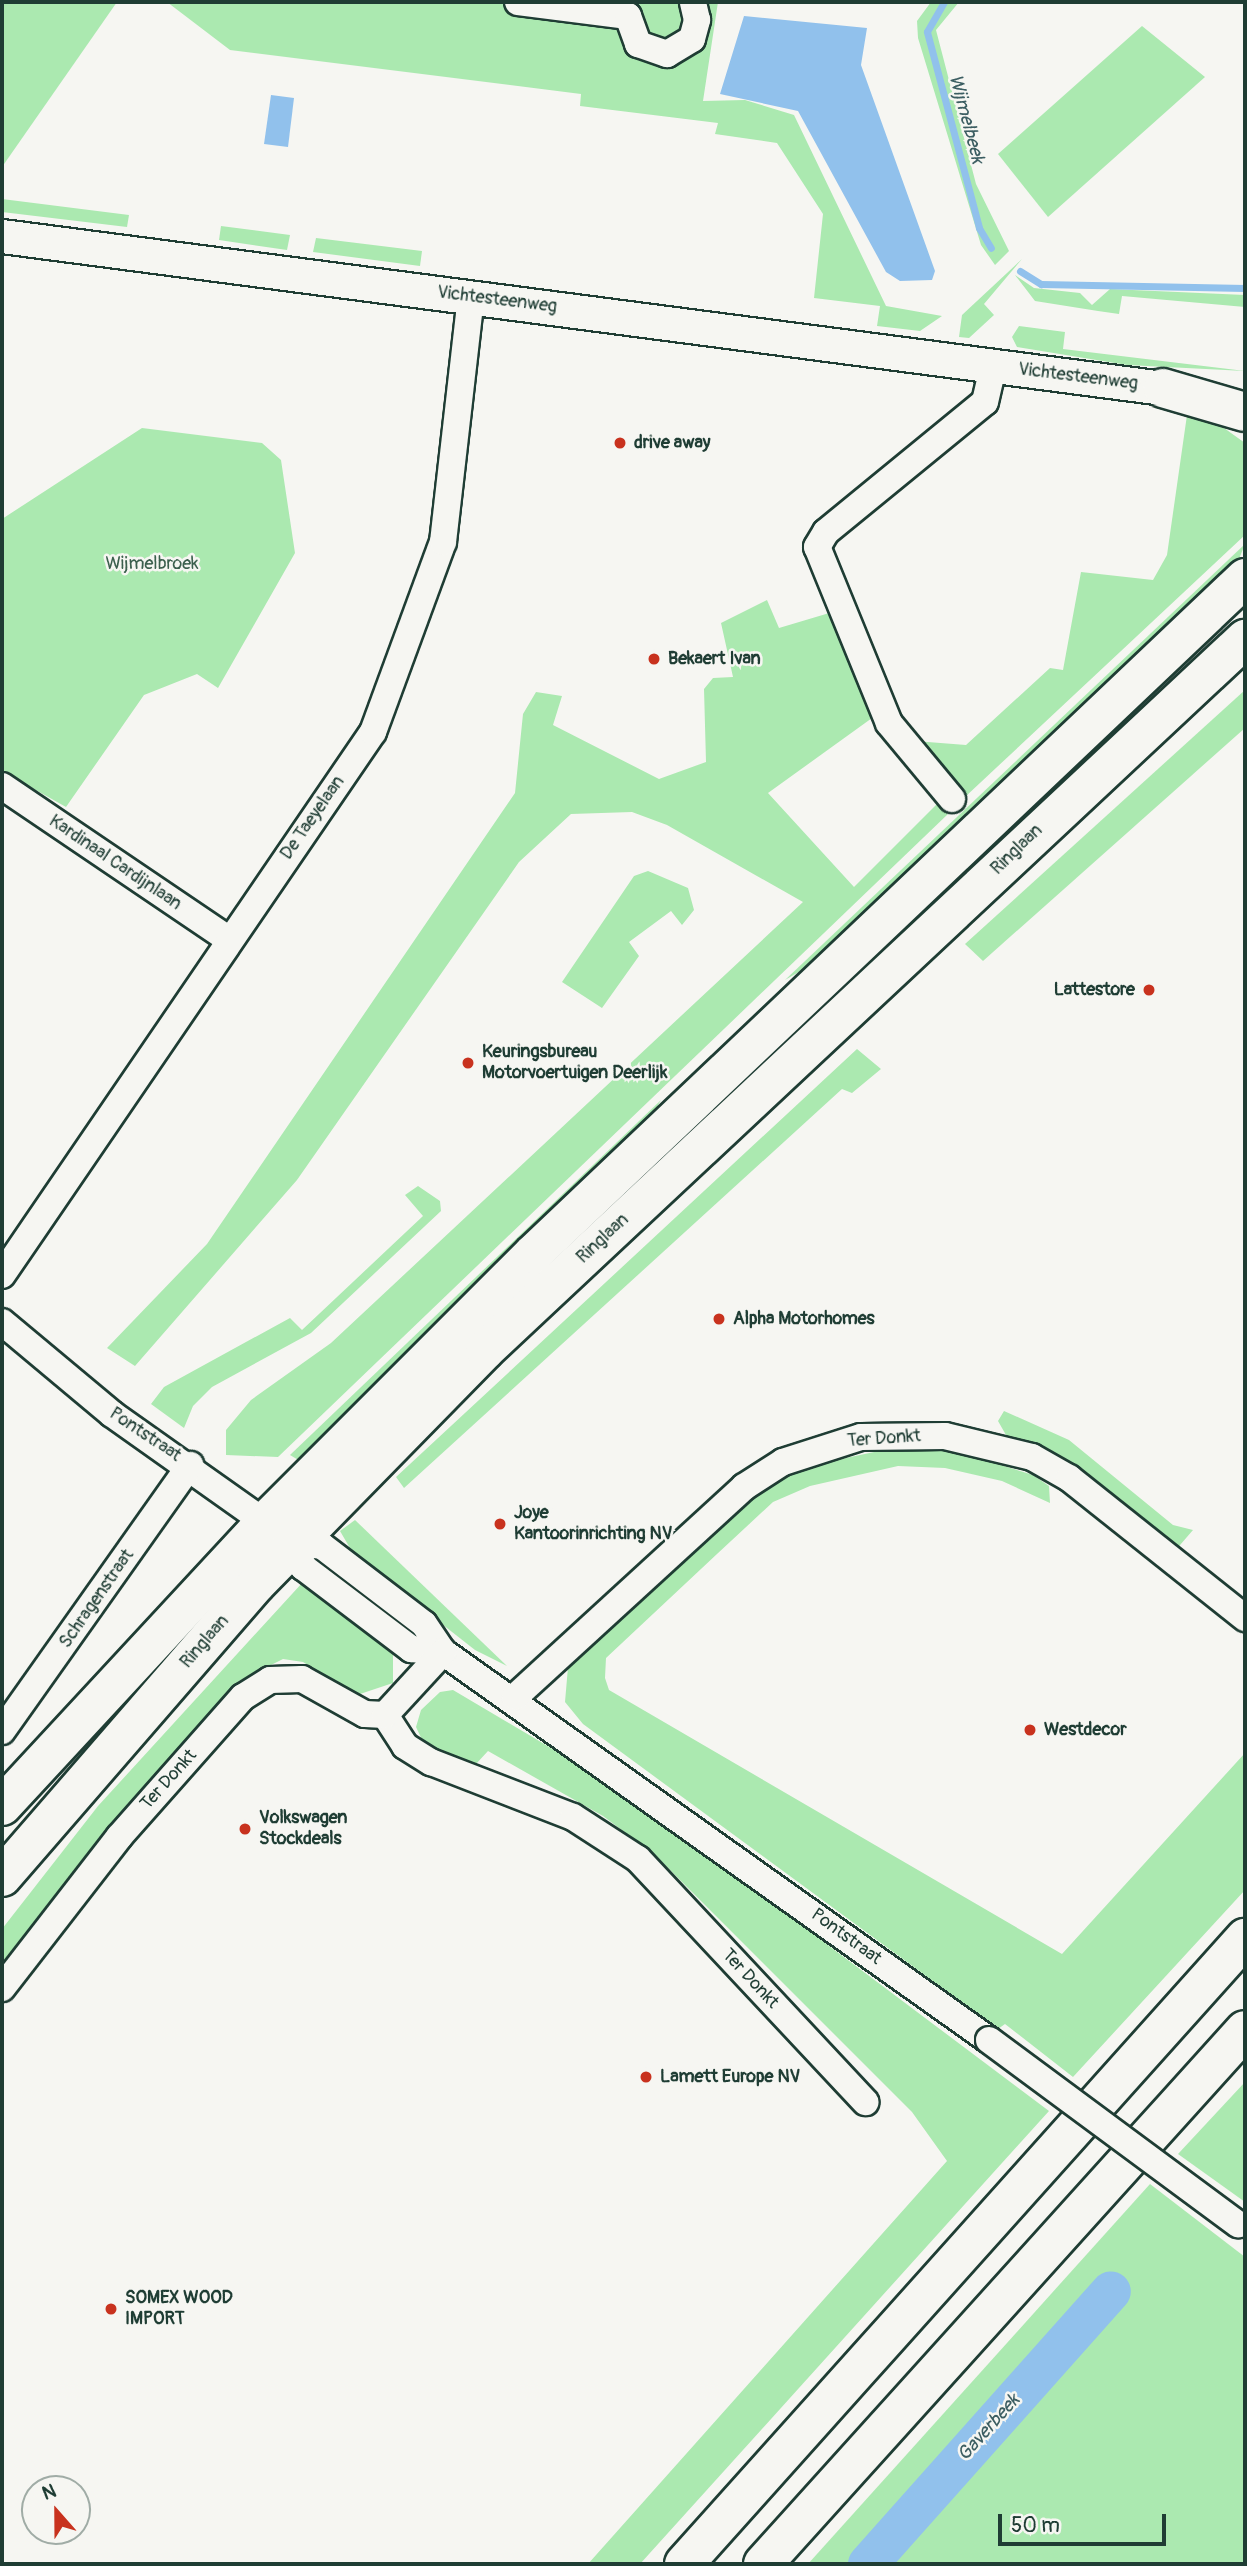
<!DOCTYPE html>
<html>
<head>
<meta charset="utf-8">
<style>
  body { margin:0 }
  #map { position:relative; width:1247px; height:2566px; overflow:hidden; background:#f6f6f2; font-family:Pangolin,sans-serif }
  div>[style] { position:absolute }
  .green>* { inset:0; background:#abe9b0 }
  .water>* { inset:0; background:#91c1ec }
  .stream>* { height:7px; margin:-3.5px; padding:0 3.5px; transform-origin:3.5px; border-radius:3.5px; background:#91c1ec }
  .river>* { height:40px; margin:-20px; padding:0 20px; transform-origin:20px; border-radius:20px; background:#91c1ec }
  .roads { filter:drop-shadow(2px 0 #1f3d34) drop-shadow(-2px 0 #1f3d34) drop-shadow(0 2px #1f3d34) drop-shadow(0 -2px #1f3d34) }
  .minor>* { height:26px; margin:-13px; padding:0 13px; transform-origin:13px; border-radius:13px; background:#f6f6f2 }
  .tertiary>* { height:33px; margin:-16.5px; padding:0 16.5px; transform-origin:16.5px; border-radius:16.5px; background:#f6f6f2 }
  .primary>* { height:38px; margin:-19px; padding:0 19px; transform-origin:19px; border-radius:19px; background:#f6f6f2 }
  .motorway>* { height:38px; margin:-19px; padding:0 19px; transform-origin:19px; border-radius:19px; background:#f6f6f2 }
  .bridges { filter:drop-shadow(2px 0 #1f3d34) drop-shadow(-2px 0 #1f3d34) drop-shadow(0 2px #1f3d34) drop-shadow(0 -2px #1f3d34) }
  .minor-bridge>* { height:26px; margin:-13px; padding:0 13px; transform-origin:13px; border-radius:13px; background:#f6f6f2 }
  .dots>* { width:19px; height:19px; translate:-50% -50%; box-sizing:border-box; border:4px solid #f6f6f2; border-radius:50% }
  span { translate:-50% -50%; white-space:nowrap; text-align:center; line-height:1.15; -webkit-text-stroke:5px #f6f6f2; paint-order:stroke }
  .street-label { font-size:18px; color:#1f3d34 }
  .poi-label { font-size:18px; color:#1f3d34; font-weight:700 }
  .left { translate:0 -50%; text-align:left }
  .right { translate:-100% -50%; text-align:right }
  .park-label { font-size:18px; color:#3b5f4d }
  .water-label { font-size:19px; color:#3c5e62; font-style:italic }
  .frame { position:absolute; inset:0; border:4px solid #1f3d34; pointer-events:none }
  .north { position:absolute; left:21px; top:2475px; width:70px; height:70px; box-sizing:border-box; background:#f6f6f2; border:2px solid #a0aca6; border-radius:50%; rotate:339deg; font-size:19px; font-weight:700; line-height:28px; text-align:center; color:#1f3d34 }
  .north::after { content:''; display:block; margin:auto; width:24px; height:32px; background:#c8321e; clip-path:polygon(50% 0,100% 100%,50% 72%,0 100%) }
  .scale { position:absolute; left:998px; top:2514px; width:168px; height:32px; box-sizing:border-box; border:4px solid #1f3d34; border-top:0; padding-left:9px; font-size:21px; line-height:24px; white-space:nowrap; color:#1f3d34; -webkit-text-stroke:5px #f6f6f2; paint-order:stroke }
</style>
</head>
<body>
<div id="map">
  <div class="green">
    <div style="clip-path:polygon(2px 2px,117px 2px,2px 167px)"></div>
    <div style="clip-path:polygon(167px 2px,718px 2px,703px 101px,745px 100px,794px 115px,886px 306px,942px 316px,920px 331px,877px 326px,880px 306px,814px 298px,823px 214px,777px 143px,715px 134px,718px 123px,580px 106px,581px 94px,230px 50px)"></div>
    <div style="clip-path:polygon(931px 2px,959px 2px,936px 30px,976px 184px,1009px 251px,995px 265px,981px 245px,918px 38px,917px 21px)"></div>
    <div style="clip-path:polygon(1142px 26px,1205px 77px,1048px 217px,998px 154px)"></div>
    <div style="clip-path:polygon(2px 199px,129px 215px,127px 227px,2px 212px)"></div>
    <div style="clip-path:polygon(221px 226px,290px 235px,287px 250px,219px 240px)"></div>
    <div style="clip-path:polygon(316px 238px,422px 251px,420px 266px,313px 252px)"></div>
    <div style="clip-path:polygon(1022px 259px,984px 304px,994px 315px,969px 338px,959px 337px,962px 315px)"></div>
    <div style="clip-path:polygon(1015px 275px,1034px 288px,1080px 293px,1092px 305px,1110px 289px,1245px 295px,1245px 307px,1122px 296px,1119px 314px,1098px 311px,1035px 301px)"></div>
    <div style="clip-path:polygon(1019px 326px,1065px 332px,1063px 349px,1245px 371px,1127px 365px,1017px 347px,1012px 337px)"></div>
    <div style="clip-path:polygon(1187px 415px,1217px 423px,1245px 443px,1245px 535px,965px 797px,903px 735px,855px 637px,871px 641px,874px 667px,915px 741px,966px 745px,1050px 668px,1063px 670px,1081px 572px,1153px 580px,1167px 555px)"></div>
    <div style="clip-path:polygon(142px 428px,262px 443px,281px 460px,295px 553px,218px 688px,197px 674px,144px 695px,66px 807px,2px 771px,2px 519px)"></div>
    <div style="clip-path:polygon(1245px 544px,1235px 569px,821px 959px,785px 980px)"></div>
    <div style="clip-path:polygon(767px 600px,779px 628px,836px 611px,879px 713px,768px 793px,854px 887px,938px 803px,948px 814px,278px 1457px,226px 1455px,226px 1430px,251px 1400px,331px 1343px,803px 902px,667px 825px,632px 812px,571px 814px,519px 862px,297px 1180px,135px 1366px,107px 1348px,207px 1244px,515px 793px,523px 714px,536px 692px,562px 696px,553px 725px,659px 779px,706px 762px,704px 689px,713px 678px,733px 677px,721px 623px)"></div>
    <div style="clip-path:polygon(1245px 690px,1245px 728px,983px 961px,965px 944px)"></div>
    <div style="clip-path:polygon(648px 871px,688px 888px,694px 910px,682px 925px,671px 911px,629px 942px,639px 956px,602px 1008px,562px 982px,634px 876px)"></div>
    <div style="clip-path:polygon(857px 1049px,881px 1069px,852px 1093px,842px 1089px,404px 1488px,396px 1477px)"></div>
    <div style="clip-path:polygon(661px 1100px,643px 1131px,300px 1461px,290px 1455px)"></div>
    <div style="clip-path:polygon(418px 1186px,440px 1201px,441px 1211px,311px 1333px,212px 1387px,193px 1406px,184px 1428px,151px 1404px,164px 1387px,290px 1318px,302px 1330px,423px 1216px,405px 1195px)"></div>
    <div style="clip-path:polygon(1004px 1411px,1069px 1440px,1173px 1525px,1193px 1530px,1174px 1552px,1050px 1453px,1006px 1435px,998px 1421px)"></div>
    <div style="clip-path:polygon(893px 1448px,956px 1451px,1033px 1475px,1049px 1486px,1050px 1503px,1002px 1481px,945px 1468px,898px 1466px,810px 1486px,773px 1502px,717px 1554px,606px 1658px,605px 1678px,609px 1690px,1062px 1954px,1245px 1753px,1245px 1890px,1073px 2077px,1005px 2024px,998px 2029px,583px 1724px,565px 1702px,568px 1667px,751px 1496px,808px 1466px)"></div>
    <div style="clip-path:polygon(355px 1520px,507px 1666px,475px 1650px,354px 1555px,340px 1531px)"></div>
    <div style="clip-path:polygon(303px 1582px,393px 1647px,393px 1683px,357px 1695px,303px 1662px,283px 1659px,239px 1681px,2px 1971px,2px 1929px,98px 1806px)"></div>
    <div style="clip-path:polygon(453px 1690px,620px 1789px,1049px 2111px,640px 2564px,588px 2564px,947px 2161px,912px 2112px,655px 1855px,603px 1816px,488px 1751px,476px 1764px,458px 1764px,424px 1744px,416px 1727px,421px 1710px,440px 1692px)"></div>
    <div style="clip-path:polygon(1245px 2082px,1245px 2202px,1178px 2154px)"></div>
    <div style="clip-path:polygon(1150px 2184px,1245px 2257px,1245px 2564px,808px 2564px)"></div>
  </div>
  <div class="water">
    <div style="clip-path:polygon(744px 16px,867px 28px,861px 65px,935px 271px,932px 280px,900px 281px,886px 272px,798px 111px,720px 94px)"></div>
    <div style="clip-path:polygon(271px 95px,294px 98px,288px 147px,264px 144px)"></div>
  </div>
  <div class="stream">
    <div style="left:944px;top:2px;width:34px;rotate:120deg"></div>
    <div style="left:927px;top:32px;width:203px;rotate:75.1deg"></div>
    <div style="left:979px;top:228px;width:23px;rotate:59deg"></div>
    <div style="left:1020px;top:271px;width:25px;rotate:32deg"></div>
    <div style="left:1041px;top:284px;width:204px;rotate:1.1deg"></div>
  </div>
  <div class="river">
    <div style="left:868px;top:2564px;width:365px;rotate:-48.3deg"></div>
  </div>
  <div class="roads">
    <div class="minor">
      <div style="left:518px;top:2px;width:111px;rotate:7.3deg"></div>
      <div style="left:628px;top:16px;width:30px;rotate:70deg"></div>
      <div style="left:638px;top:44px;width:31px;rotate:19deg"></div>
      <div style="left:667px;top:54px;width:29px;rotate:-31deg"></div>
      <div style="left:692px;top:39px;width:20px;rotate:-75deg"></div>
      <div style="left:697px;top:20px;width:18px;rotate:-103deg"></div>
      <div style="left:2px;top:786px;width:273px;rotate:34.1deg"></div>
      <div style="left:952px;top:799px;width:99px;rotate:-129.7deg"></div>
      <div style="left:889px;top:723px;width:190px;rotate:-112.2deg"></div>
      <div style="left:817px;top:547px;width:17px;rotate:-59deg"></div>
      <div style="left:826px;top:532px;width:205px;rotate:-39.3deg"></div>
      <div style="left:985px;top:402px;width:36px;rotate:-77deg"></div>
      <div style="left:2px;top:1275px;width:658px;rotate:-55.66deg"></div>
      <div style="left:373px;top:732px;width:202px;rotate:-69.8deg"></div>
      <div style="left:443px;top:542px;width:247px;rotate:-83.5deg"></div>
      <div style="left:2px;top:1322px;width:143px;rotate:39.9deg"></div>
      <div style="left:112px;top:1414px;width:223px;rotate:35.3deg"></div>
      <div style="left:294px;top:1543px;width:28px;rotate:6deg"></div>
      <div style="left:322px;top:1546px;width:128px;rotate:37.4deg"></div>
      <div style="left:424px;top:1624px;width:34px;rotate:56deg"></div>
      <div style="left:443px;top:1652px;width:670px;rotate:35.4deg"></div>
      <div style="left:294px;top:1543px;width:26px;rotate:69deg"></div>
      <div style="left:303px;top:1567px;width:136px;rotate:37.2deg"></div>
      <div style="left:411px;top:1649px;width:32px;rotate:5deg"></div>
      <div style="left:515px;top:1697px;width:311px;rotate:-42.5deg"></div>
      <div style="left:744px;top:1487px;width:46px;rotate:-32.7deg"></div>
      <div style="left:783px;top:1462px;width:82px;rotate:-17.8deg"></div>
      <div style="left:861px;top:1437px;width:84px;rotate:-0.7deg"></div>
      <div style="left:945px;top:1436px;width:89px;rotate:13.6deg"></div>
      <div style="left:1032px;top:1457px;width:43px;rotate:29.6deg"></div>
      <div style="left:1069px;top:1478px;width:225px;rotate:38.5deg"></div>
      <div style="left:385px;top:1715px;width:37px;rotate:57deg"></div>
      <div style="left:405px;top:1746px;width:31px;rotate:32deg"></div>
      <div style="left:431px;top:1762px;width:152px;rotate:21.2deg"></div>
      <div style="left:573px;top:1817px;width:77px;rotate:32.9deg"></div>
      <div style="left:638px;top:1859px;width:333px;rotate:46.9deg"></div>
      <div style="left:2px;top:1731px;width:326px;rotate:-54.7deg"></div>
      <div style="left:2px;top:1988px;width:191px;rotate:-52.2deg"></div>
      <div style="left:119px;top:1837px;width:187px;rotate:-48.5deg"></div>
      <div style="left:243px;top:1697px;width:32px;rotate:-32deg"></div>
      <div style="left:270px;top:1680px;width:32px;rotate:-2deg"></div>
      <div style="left:302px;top:1679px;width:72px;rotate:29.1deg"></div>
      <div style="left:365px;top:1714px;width:20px;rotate:3deg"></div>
      <div style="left:385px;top:1715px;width:86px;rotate:-47.4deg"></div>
    </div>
    <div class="tertiary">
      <div style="left:2px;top:236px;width:1171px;rotate:7.46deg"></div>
    </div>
    <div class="primary">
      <div style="left:1163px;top:388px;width:85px;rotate:16.3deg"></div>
      <div style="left:2px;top:1806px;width:388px;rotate:-47.2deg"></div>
      <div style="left:266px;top:1521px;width:378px;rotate:-45deg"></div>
      <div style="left:533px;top:1254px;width:982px;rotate:-43.51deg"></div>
      <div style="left:2px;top:1877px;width:388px;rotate:-49.1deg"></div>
      <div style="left:256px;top:1584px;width:327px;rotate:-45.6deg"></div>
      <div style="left:485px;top:1350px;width:1041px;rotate:-43.09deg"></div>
    </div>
    <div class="motorway">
      <div style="left:684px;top:2564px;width:841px;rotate:-48.13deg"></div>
      <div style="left:763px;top:2564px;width:719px;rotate:-47.93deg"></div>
    </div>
  </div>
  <div class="bridges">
    <div class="minor-bridge">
      <div style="left:989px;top:2040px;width:310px;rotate:36.5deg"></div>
    </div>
  </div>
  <div class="dots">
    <div style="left:620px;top:443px;background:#c8321e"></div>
    <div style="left:654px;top:659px;background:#c8321e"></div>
    <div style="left:1149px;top:990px;background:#c8321e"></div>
    <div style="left:468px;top:1063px;background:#c8321e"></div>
    <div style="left:719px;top:1319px;background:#c8321e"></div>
    <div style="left:500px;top:1524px;background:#c8321e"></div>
    <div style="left:1030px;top:1730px;background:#c8321e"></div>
    <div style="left:245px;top:1829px;background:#c8321e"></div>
    <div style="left:646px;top:2077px;background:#c8321e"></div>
    <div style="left:111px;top:2309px;background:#c8321e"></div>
  </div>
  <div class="street-label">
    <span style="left:497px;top:300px;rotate:7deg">Vichtesteenweg</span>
    <span style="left:1078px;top:377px;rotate:7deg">Vichtesteenweg</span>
    <span style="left:313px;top:818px;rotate:-55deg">De Taeyelaan</span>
    <span style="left:1017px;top:850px;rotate:-44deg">Ringlaan</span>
    <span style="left:115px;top:863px;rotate:34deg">Kardinaal Cardijnlaan</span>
    <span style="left:603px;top:1239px;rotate:-43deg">Ringlaan</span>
    <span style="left:145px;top:1435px;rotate:34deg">Pontstraat</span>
    <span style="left:884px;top:1439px;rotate:-4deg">Ter Donkt</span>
    <span style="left:97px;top:1599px;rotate:-55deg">Schragenstraat</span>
    <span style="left:205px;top:1642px;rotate:-49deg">Ringlaan</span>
    <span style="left:169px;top:1780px;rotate:-48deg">Ter Donkt</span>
    <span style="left:846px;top:1937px;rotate:36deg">Pontstraat</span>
    <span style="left:750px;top:1979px;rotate:47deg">Ter Donkt</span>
  </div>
  <div class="poi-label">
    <span class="left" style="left:634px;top:443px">drive away</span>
    <span class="left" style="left:668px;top:659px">Bekaert Ivan</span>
    <span class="right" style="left:1135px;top:990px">Lattestore</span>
    <span class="left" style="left:482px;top:1063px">Keuringsbureau<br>Motorvoertuigen Deerlijk</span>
    <span class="left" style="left:733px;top:1319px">Alpha Motorhomes</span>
    <span class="left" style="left:514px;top:1524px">Joye<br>Kantoorinrichting NV</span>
    <span class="left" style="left:1044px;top:1730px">Westdecor</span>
    <span class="left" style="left:259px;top:1829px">Volkswagen<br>Stockdeals</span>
    <span class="left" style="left:660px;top:2077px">Lamett Europe NV</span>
    <span class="left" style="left:125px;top:2309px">SOMEX WOOD<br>IMPORT</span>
  </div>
  <div class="park-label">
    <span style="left:152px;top:564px">Wijmelbroek</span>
  </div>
  <div class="water-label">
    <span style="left:966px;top:119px;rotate:75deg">Wijmelbeek</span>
    <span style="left:989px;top:2428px;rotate:-48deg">Gaverbeek</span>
  </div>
  <div class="frame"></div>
  <div class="north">N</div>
  <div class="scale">50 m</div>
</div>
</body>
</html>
